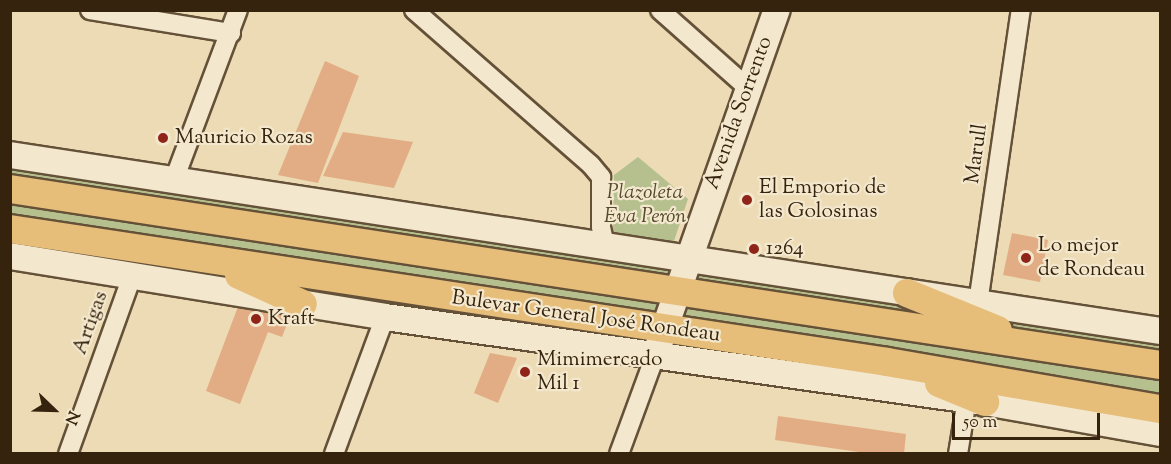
<!DOCTYPE html>
<html>
<head>
<meta charset="utf-8">
<style>
  body { margin:0 }
  #map { position:relative; width:1171px; height:464px; overflow:hidden; background:#ecdbb4; font-family:"Sorts Mill Goudy",serif }
  div>[style] { position:absolute }
  .green>* { inset:0; background:#b6c08e }
  .building>* { inset:0; background:#e2ad84 }
  .roads { filter:drop-shadow(2px 0 #645138) drop-shadow(-2px 0 #645138) drop-shadow(0 2px #645138) drop-shadow(0 -2px #645138) }
  .street>* { height:18px; margin:-9px; padding:0 9px; transform-origin:9px; border-radius:9px; background:#f3e8ce }
  .secondary>* { height:26px; margin:-13px; padding:0 13px; transform-origin:13px; border-radius:13px; background:#f3e8ce }
  .primary>* { height:28px; margin:-14px; padding:0 14px; transform-origin:14px; border-radius:14px; background:#e6be7a }
  .dots>* { width:16px; height:16px; translate:-50% -50%; box-sizing:border-box; border:3px solid #f3e8ce; border-radius:50% }
  span { translate:-50% -50%; white-space:nowrap; text-align:center; line-height:1.15; -webkit-text-stroke:4.5px #f3e8ce; paint-order:stroke }
  .street-label { font-size:21px; color:#36230e }
  .poi-label { font-size:21px; color:#36230e }
  .left { translate:0 -50%; text-align:left }
  .park-label { font-size:21px; color:#564a2e; font-style:italic }
  .frame { position:absolute; inset:0; border:12px solid #36230e; pointer-events:none }
  .north { position:absolute; left:24px; top:380px; width:60px; height:60px; -webkit-text-stroke:4px #f3e8ce; paint-order:stroke; rotate:113deg; font-size:16px; font-weight:700; line-height:24px; text-align:center; color:#36230e }
  .north::after { content:''; display:block; margin:auto; width:21px; height:27px; background:#36230e; clip-path:polygon(50% 0,100% 100%,50% 72%,0 100%) }
  .scale { position:absolute; left:952px; top:413px; width:148px; height:27px; box-sizing:border-box; border:3px solid #36230e; border-top:0; padding-left:8px; font-size:18px; line-height:21px; white-space:nowrap; color:#36230e; -webkit-text-stroke:4px #f3e8ce; paint-order:stroke }
</style>
</head>
<body>
<div id="map">
  <div class="green">
    <div style="clip-path:polygon(10px 155px,1160px 331px,1160px 433px,11px 256px)"></div>
    <div style="clip-path:polygon(638px 157px,688px 199px,673px 244px,613px 232px,614px 175px)"></div>
  </div>
  <div class="building">
    <div style="clip-path:polygon(325px 61px,359px 76px,318px 183px,278px 175px)"></div>
    <div style="clip-path:polygon(343px 132px,413px 142px,394px 188px,323px 176px)"></div>
    <div style="clip-path:polygon(1012px 233px,1048px 240px,1040px 282px,1003px 275px)"></div>
    <div style="clip-path:polygon(239px 304px,292px 311px,282px 337px,268px 332px,240px 404px,206px 391px)"></div>
    <div style="clip-path:polygon(490px 353px,517px 358px,498px 403px,474px 393px)"></div>
    <div style="clip-path:polygon(778px 416px,906px 434px,904px 454px,873px 454px,775px 440px)"></div>
  </div>
  <div class="roads">
    <div class="street">
      <div style="left:90px;top:10px;width:143px;rotate:9.3deg"></div>
      <div style="left:414px;top:10px;width:235px;rotate:41.2deg"></div>
      <div style="left:591px;top:165px;width:16px;rotate:50deg"></div>
      <div style="left:601px;top:177px;width:50px;rotate:90deg"></div>
      <div style="left:601px;top:227px;width:19px;rotate:78deg"></div>
      <div style="left:660px;top:10px;width:118px;rotate:41.6deg"></div>
      <div style="left:174px;top:180px;width:182px;rotate:-69.4deg"></div>
      <div style="left:978px;top:303px;width:296px;rotate:-81.7deg"></div>
      <div style="left:68px;top:454px;width:189px;rotate:-70.2deg"></div>
      <div style="left:334px;top:454px;width:146px;rotate:-69.6deg"></div>
      <div style="left:619px;top:454px;width:104px;rotate:-69.8deg"></div>
      <div style="left:958px;top:454px;width:56px;rotate:-80.7deg"></div>
    </div>
    <div class="secondary">
      <div style="left:10px;top:155px;width:1163px;rotate:8.7deg"></div>
      <div style="left:10px;top:256px;width:380px;rotate:9.2deg"></div>
      <div style="left:385px;top:317px;width:606px;rotate:8.06deg"></div>
      <div style="left:985px;top:402px;width:178px;rotate:10deg"></div>
      <div style="left:658px;top:347px;width:357px;rotate:-70.6deg"></div>
    </div>
    <div class="primary">
      <div style="left:10px;top:189px;width:1163px;rotate:8.7deg"></div>
      <div style="left:10px;top:229px;width:887px;rotate:8.62deg"></div>
      <div style="left:887px;top:362px;width:277px;rotate:9.8deg"></div>
      <div style="left:239px;top:275px;width:70px;rotate:24.4deg"></div>
      <div style="left:907px;top:293px;width:98px;rotate:22.1deg"></div>
      <div style="left:939px;top:383px;width:50px;rotate:22.4deg"></div>
    </div>
  </div>
  <div class="dots">
    <div style="left:163px;top:138px;background:#8f2418"></div>
    <div style="left:747px;top:200px;background:#8f2418"></div>
    <div style="left:754px;top:249px;background:#8f2418"></div>
    <div style="left:1026px;top:258px;background:#8f2418"></div>
    <div style="left:256px;top:319px;background:#8f2418"></div>
    <div style="left:525px;top:372px;background:#8f2418"></div>
  </div>
  <div class="street-label">
    <span style="left:739px;top:113px;rotate:-70deg">Avenida Sorrento</span>
    <span style="left:977px;top:154px;rotate:-82deg">Marull</span>
    <span style="left:586px;top:317px;rotate:8deg">Bulevar General José Rondeau</span>
    <span style="left:91px;top:323px;rotate:-70deg">Artigas</span>
  </div>
  <div class="poi-label">
    <span class="left" style="left:175px;top:138px">Mauricio Rozas</span>
    <span class="left" style="left:759px;top:200px">El Emporio de<br>las Golosinas</span>
    <span class="left" style="left:1038px;top:258px">Lo mejor<br>de Rondeau</span>
    <span class="left" style="left:766px;top:249px">1264</span>
    <span class="left" style="left:268px;top:319px">Kraft</span>
    <span class="left" style="left:537px;top:372px">Mimimercado<br>Mil 1</span>
  </div>
  <div class="park-label">
    <span style="left:645px;top:205px">Plazoleta<br>Eva Perón</span>
  </div>
  <div class="frame"></div>
  <div class="north">N</div>
  <div class="scale">50 m</div>
</div>
</body>
</html>
